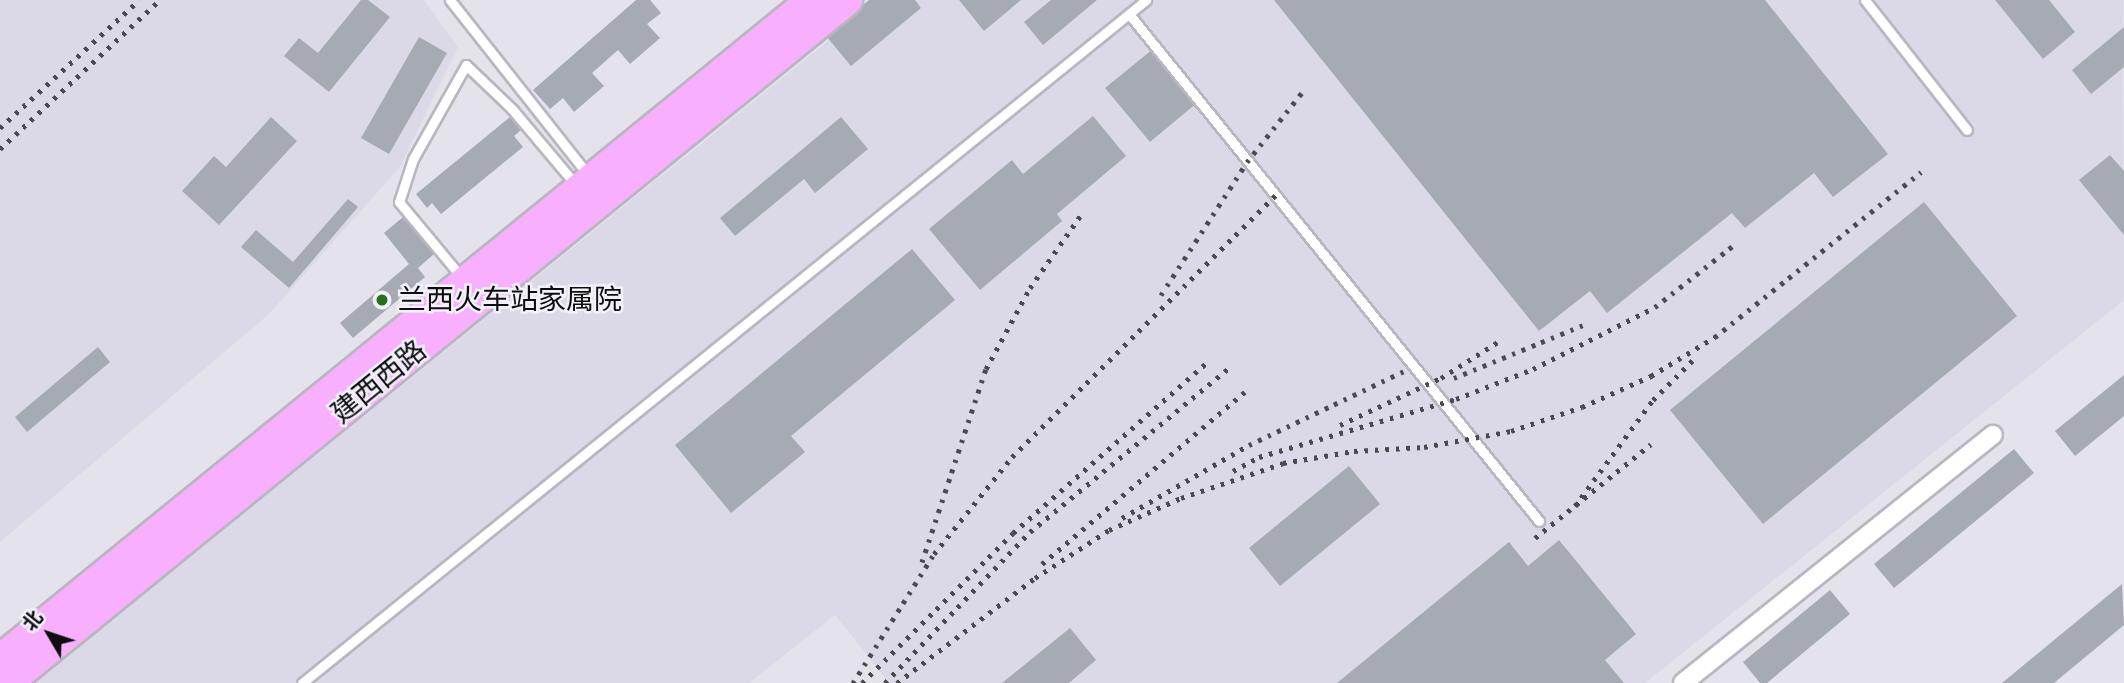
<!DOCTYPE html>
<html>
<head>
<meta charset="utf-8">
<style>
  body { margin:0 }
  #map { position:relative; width:2124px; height:683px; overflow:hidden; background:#e4e3ec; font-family:Jost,"Noto Sans SC",sans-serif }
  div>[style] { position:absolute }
  .built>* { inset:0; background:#dbd8e8 }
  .building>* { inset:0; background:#a6abb3 }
  .roads { filter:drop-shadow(2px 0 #b8b6bf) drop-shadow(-2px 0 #b8b6bf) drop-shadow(0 2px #b8b6bf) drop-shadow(0 -2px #b8b6bf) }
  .service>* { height:9px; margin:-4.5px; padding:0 4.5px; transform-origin:4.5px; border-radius:4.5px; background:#fff }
  .minor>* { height:18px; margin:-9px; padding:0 9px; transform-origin:9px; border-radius:9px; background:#fff }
  .trunk>* { height:30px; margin:-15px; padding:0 15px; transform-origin:15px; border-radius:15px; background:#f8affe }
  .rail>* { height:5px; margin-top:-2.5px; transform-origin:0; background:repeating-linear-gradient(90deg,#4a494e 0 3.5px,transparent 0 10.5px) }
  .dots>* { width:19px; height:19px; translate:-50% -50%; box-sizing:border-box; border:4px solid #f2f0f9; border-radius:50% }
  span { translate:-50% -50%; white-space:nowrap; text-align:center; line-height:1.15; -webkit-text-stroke:5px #f2f0f9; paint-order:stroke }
  .poi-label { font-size:28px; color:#0e0d10 }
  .left { translate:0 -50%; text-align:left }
  .street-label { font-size:28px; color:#0e0d10 }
  .north { position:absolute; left:14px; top:599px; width:70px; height:70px; -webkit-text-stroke:5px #f2f0f9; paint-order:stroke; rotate:309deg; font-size:19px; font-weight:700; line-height:28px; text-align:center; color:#0e0d10 }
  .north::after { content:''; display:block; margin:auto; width:24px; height:32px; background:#0e0d10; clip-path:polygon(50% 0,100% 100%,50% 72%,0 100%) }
</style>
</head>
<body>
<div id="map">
  <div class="built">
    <div style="clip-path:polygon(0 0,424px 0,458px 47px,400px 167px,269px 314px,0 542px)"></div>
    <div style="clip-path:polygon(879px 0,2123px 0,2124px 300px,1645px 683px,889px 683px,835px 615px,749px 683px,34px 683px)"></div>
  </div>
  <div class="building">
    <div style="clip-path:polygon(361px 0,368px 0,390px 17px,329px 92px,284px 56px,299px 38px,318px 53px)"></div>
    <div style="clip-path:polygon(636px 0,650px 0,661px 13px,647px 24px,660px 38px,630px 64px,618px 50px,592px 73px,604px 86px,574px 112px,563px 98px,550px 109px,533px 90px)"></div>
    <div style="clip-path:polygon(869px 0,915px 0,921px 8px,851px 66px,826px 36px)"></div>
    <div style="clip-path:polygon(959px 0,1021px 0,984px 31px)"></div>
    <div style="clip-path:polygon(1051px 0,1097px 0,1043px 45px,1024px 22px)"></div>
    <div style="clip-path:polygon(1274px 0,1765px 0,1888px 154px,1833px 197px,1814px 173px,1745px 228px,1732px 213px,1607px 313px,1590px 291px,1539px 331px)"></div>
    <div style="clip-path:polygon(1995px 0,2049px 0,2075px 32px,2043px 59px)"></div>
    <div style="clip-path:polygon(2124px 27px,2124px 67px,2091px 94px,2072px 70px)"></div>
    <div style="clip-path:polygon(419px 37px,447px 53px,389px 154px,361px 138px)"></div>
    <div style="clip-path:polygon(1153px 49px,1198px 102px,1150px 142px,1105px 88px)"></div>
    <div style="clip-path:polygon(1093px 116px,1126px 156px,1057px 214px,1062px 221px,980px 290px,929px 229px,1012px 160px,1023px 174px)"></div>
    <div style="clip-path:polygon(271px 117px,297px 141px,219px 225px,182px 191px,214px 156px,226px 167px)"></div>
    <div style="clip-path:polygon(510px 117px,521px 130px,514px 136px,523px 147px,441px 214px,432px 203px,427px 208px,416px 194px)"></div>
    <div style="clip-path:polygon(841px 117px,868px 149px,815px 193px,804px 179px,735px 236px,720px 218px)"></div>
    <div style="clip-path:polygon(2110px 155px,2124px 171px,2124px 235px,2079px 180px)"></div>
    <div style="clip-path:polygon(348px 199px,358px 207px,289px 288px,241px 247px,256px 230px,293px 262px)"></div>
    <div style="clip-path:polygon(1924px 202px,2017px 316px,1763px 524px,1670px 410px)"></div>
    <div style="clip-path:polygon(403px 217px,434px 254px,418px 268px,425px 277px,353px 338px,340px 323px,409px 264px,384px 233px)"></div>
    <div style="clip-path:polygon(912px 249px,955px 300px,791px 436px,805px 452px,731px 513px,675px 445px)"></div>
    <div style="clip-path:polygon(98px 347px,110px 362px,27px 432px,15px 417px)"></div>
    <div style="clip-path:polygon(2124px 375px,2124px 416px,2075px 456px,2055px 431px)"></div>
    <div style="clip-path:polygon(2014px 449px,2034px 473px,1894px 588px,1874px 564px)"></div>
    <div style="clip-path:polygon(1349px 466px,1380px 504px,1280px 586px,1249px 548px)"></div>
    <div style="clip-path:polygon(1559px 540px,1636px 634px,1605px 660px,1624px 683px,1337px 683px,1509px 542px,1528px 566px)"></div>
    <div style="clip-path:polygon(2122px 584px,2124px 625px,2054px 683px,2002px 683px)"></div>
    <div style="clip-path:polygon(1830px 590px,1850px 614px,1767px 683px,1760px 683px,1743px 662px)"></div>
    <div style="clip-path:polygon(1070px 628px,1096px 660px,1069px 683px,1002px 683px)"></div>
  </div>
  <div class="roads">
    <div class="service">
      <div style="left:450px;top:0;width:226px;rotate:51.7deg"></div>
      <div style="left:1865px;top:0;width:165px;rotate:51.9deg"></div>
      <div style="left:1129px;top:14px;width:652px;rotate:51.04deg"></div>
      <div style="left:463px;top:279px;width:100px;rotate:-129.7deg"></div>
      <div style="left:399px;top:202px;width:45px;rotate:-72deg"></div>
      <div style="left:413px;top:159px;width:108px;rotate:-60.6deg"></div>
      <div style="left:466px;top:65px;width:64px;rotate:43.7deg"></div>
      <div style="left:512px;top:109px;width:99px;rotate:49.9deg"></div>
      <div style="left:302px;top:683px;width:1086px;rotate:-38.98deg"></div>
    </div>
    <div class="minor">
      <div style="left:1683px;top:683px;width:397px;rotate:-38.7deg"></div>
    </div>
    <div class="trunk">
      <div style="left:0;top:660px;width:1046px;rotate:-39.1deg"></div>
      <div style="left:7px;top:683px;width:1083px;rotate:-39.11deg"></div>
    </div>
  </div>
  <div class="rail">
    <div style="left:0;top:128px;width:189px;rotate:-42.6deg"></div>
    <div style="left:0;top:149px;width:219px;rotate:-43deg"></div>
    <div style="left:1161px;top:295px;width:158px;rotate:-57.1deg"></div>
    <div style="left:1247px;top:162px;width:92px;rotate:-51.6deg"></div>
    <div style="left:1454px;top:378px;width:139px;rotate:-22.3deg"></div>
    <div style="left:1340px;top:425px;width:111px;rotate:-25deg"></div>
    <div style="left:1441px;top:378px;width:67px;rotate:-32.3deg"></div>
    <div style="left:1233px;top:471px;width:30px;rotate:-28deg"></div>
    <div style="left:1259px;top:457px;width:205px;rotate:-16.4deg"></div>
    <div style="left:1456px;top:399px;width:83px;rotate:-21.3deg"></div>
    <div style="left:1533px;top:369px;width:137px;rotate:-26.9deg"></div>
    <div style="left:1655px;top:307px;width:102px;rotate:-38.2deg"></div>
    <div style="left:1575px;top:506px;width:132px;rotate:-53.7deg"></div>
    <div style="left:1653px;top:400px;width:61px;rotate:-45deg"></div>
    <div style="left:1122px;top:518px;width:146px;rotate:-29.9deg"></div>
    <div style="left:1249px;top:445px;width:176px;rotate:-25.5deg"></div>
    <div style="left:1535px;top:538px;width:149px;rotate:-39deg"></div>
    <div style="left:922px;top:562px;width:203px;rotate:-71.7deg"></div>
    <div style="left:986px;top:369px;width:92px;rotate:-61.5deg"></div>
    <div style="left:1030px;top:288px;width:93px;rotate:-55.1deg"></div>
    <div style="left:1042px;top:564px;width:266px;rotate:-40.3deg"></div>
    <div style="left:853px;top:683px;width:152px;rotate:-57.9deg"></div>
    <div style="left:934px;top:554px;width:124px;rotate:-51.2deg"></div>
    <div style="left:1012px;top:457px;width:372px;rotate:-44.8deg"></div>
    <div style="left:862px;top:683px;width:213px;rotate:-44.8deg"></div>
    <div style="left:1013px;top:533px;width:261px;rotate:-41.3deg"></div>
    <div style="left:885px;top:683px;width:209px;rotate:-46.2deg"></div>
    <div style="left:1030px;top:532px;width:256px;rotate:-39.5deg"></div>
    <div style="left:897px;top:683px;width:173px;rotate:-37.3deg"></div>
    <div style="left:1035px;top:578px;width:88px;rotate:-33deg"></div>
    <div style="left:1109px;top:530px;width:79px;rotate:-24deg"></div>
    <div style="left:1181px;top:498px;width:108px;rotate:-18.9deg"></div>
    <div style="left:1283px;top:463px;width:72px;rotate:-9.6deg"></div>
    <div style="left:1354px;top:451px;width:70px;rotate:-3.3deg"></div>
    <div style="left:1424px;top:447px;width:88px;rotate:-10.4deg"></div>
    <div style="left:1511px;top:431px;width:75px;rotate:-18.7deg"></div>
    <div style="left:1582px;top:407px;width:76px;rotate:-24.2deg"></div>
    <div style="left:1651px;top:376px;width:75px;rotate:-31.4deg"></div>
    <div style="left:1715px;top:337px;width:264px;rotate:-38.7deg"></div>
  </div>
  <div class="dots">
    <div style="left:382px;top:300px;background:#24731b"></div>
  </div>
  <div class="poi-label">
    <span class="left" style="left:398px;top:300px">兰西火车站家属院</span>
  </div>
  <div class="street-label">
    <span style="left:379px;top:382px;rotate:-39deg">建西西路</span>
  </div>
  <div class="north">北</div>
</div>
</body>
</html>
